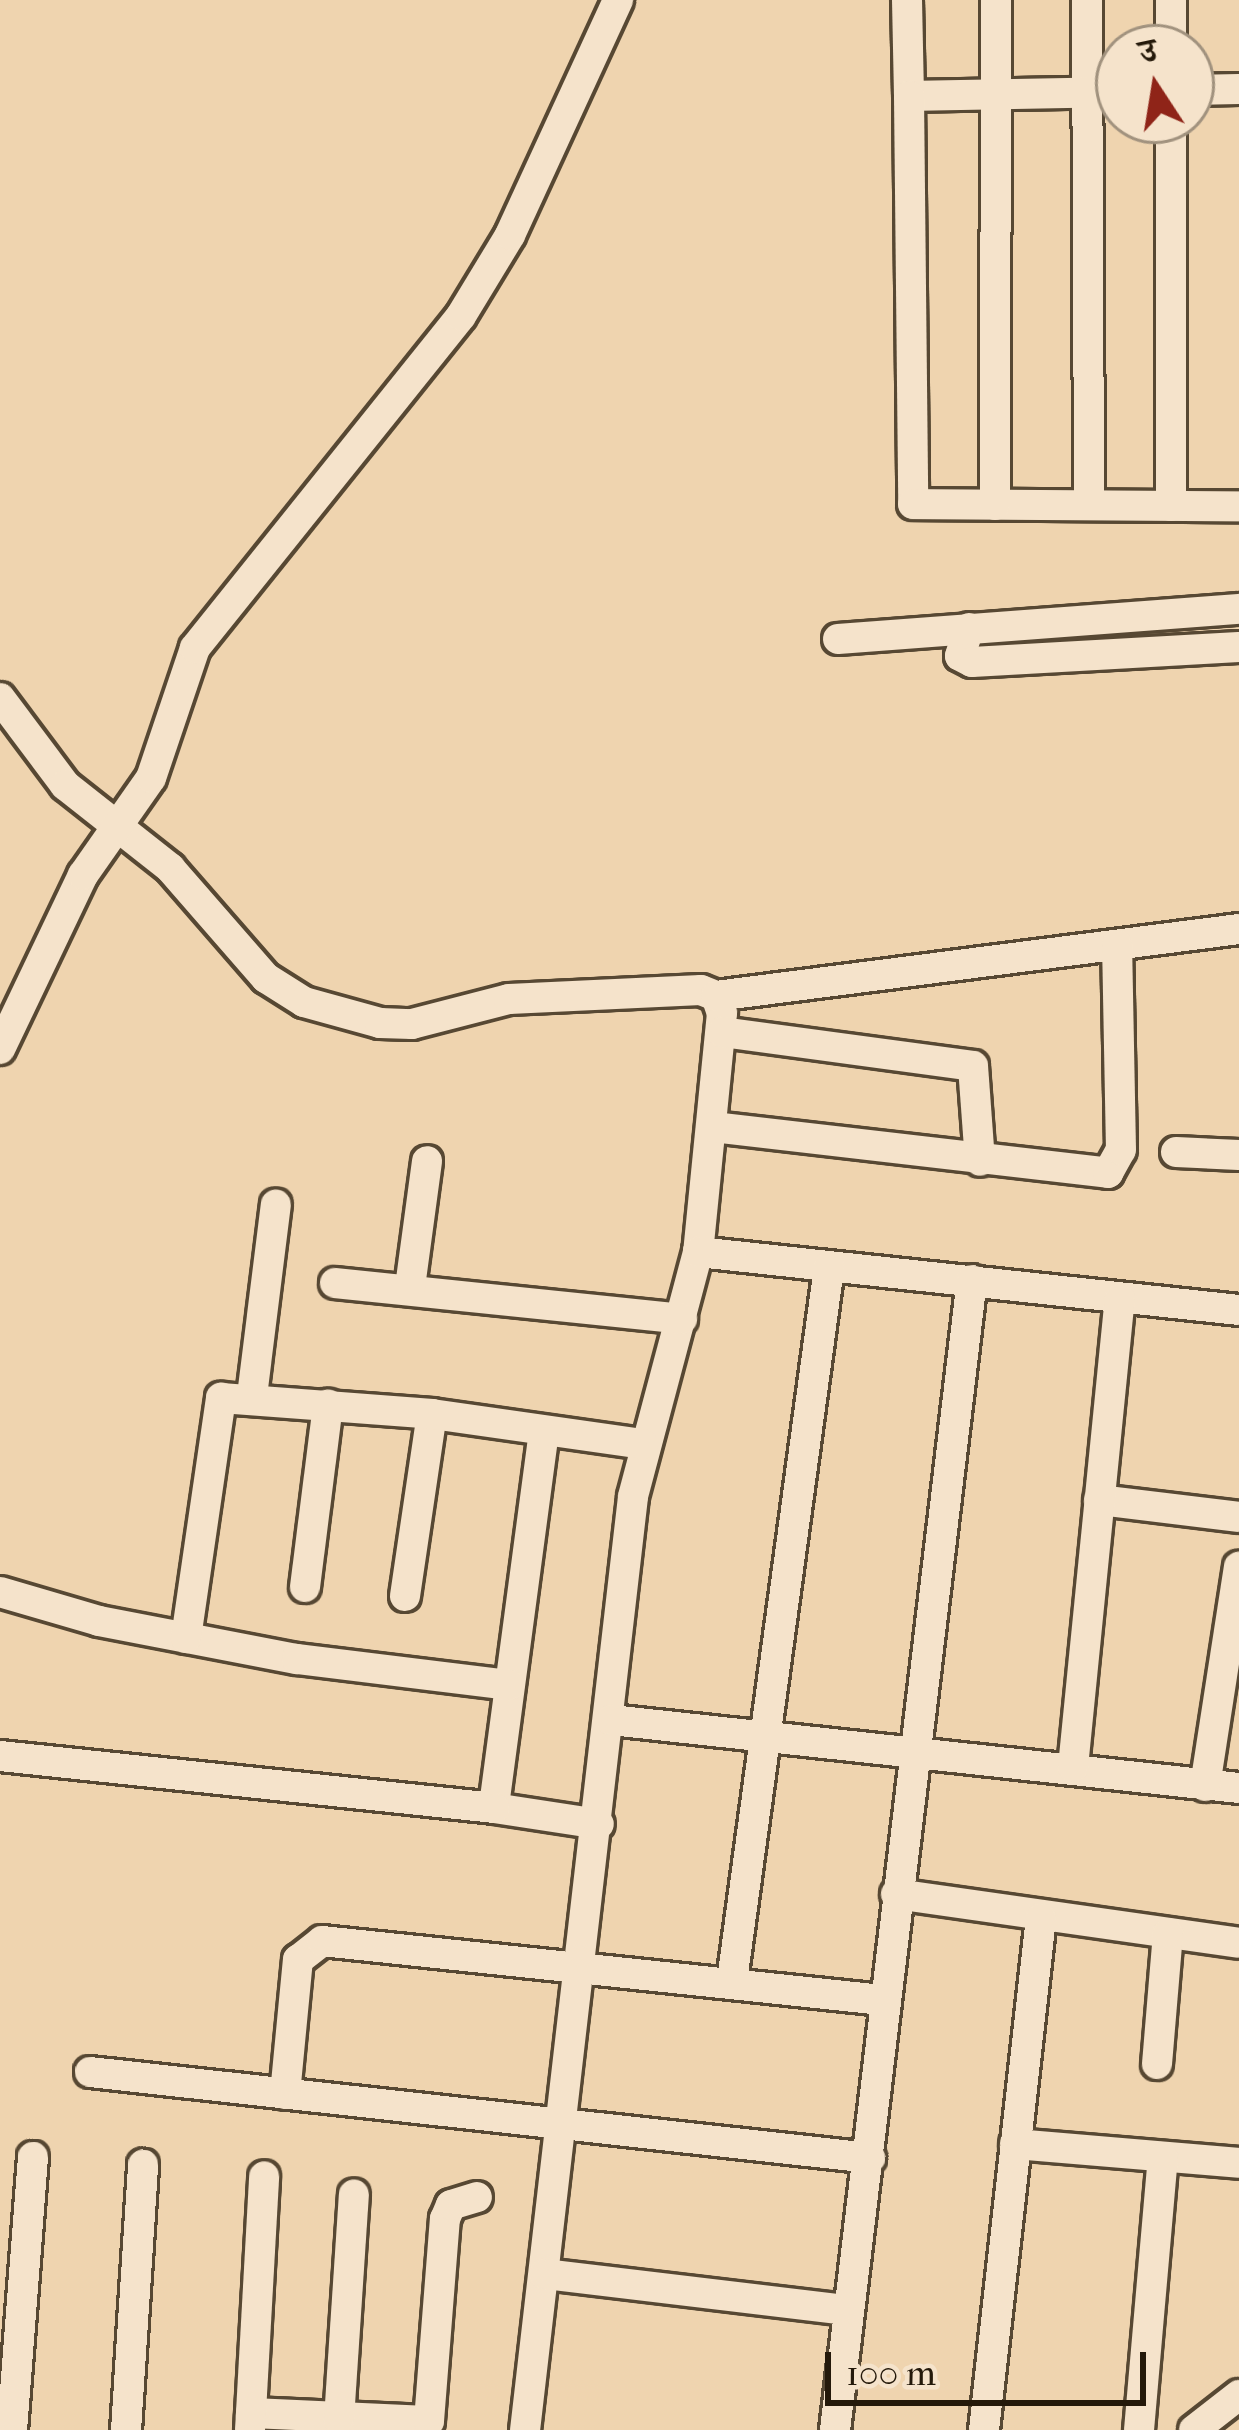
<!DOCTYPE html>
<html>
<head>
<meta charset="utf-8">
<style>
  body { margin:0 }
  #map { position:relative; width:1239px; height:2430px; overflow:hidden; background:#efd4af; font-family:"IM FELL French Canon","Noto Serif Devanagari",serif }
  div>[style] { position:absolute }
  .roads { filter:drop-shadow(3px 0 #574833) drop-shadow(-3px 0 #574833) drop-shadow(0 3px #574833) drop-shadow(0 -3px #574833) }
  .minor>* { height:30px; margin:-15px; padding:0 15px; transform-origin:15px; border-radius:15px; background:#f5e3cb }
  span { translate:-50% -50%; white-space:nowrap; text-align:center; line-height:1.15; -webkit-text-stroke:12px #f5e3cb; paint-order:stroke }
  .north { position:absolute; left:1095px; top:24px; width:120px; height:120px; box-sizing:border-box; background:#f5e3cb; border:3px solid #a1927e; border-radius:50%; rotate:348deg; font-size:33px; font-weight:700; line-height:48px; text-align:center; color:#24190a }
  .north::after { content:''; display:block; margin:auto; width:42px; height:54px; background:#8f2418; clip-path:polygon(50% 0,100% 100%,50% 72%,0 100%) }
  .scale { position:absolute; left:825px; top:2352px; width:321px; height:54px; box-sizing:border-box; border:6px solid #24190a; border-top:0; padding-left:15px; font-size:36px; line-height:42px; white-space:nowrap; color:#24190a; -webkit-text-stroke:9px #f5e3cb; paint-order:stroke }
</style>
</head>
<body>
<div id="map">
  <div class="roads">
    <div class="minor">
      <div style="left:907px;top:0;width:96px;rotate:88.8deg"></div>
      <div style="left:1087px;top:0;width:505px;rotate:89.77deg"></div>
      <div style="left:1171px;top:0;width:48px;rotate:90deg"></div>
      <div style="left:1191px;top:90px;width:48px;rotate:-1.2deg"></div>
      <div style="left:1119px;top:92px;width:210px;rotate:178.9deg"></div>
      <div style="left:909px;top:96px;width:408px;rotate:89.4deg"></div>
      <div style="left:913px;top:504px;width:326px;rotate:0.4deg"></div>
      <div style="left:995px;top:505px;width:505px;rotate:-89.89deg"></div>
      <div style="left:1171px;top:506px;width:386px;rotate:-90deg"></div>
      <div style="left:969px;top:628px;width:29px;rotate:108deg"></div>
      <div style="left:960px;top:656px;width:13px;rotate:27deg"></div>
      <div style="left:972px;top:662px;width:267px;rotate:-3.2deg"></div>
      <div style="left:838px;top:639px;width:402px;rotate:-4.3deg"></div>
      <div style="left:0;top:698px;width:109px;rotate:53.2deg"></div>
      <div style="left:65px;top:785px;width:134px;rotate:38.3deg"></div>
      <div style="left:170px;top:868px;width:146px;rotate:48.9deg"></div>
      <div style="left:266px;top:978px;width:45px;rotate:32.3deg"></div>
      <div style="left:304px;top:1002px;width:79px;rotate:15.4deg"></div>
      <div style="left:380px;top:1023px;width:32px;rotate:2deg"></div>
      <div style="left:412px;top:1024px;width:100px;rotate:-14.5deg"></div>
      <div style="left:509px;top:999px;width:192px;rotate:-2.7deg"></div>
      <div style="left:701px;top:990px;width:16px;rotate:22deg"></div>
      <div style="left:716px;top:996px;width:18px;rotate:71deg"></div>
      <div style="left:722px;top:1013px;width:240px;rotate:95.7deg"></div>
      <div style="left:698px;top:1252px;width:253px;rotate:104.9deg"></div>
      <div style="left:633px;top:1497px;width:939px;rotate:96.6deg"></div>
      <div style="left:716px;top:996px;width:527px;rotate:-7.3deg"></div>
      <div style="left:722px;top:1032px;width:253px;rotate:7.7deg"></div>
      <div style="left:973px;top:1066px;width:95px;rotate:85.8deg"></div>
      <div style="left:0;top:1049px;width:193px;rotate:-64.5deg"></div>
      <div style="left:83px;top:875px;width:118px;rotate:-55deg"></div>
      <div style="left:151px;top:778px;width:137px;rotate:-71.3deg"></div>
      <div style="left:195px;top:648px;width:425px;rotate:-51.3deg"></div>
      <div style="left:461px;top:316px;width:95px;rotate:-58.8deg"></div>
      <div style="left:510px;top:235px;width:259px;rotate:-65.3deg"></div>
      <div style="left:713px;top:1127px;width:398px;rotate:6.6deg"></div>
      <div style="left:1108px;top:1173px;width:26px;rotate:-61deg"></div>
      <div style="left:1121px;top:1150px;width:205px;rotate:-91.1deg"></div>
      <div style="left:1176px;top:1152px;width:63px;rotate:2.7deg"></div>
      <div style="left:698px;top:1252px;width:544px;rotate:6.12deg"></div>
      <div style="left:335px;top:1283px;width:349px;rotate:5.9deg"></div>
      <div style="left:410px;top:1287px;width:127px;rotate:-82.3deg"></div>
      <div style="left:252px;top:1396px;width:193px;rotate:-82.9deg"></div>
      <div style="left:544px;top:1431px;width:380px;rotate:97.6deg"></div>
      <div style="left:494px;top:1808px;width:106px;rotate:8.7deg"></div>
      <div style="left:1099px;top:1500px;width:141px;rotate:6.9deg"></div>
      <div style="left:305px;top:1587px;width:184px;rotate:-82.8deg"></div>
      <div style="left:0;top:1592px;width:103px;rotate:16.3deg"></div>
      <div style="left:99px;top:1621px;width:202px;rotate:10.9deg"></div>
      <div style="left:297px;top:1659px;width:214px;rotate:7deg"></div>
      <div style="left:405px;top:1596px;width:184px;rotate:-81.6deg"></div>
      <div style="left:186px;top:1638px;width:243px;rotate:-81.7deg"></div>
      <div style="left:221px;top:1398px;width:212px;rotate:4.3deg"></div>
      <div style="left:432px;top:1414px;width:213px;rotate:8.1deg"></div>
      <div style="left:611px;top:1720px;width:632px;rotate:6.18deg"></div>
      <div style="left:0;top:1756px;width:497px;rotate:6deg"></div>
      <div style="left:1073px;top:1767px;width:470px;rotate:-84.3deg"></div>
      <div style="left:1205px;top:1786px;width:222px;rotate:-81.2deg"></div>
      <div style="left:896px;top:1894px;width:346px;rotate:8.1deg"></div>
      <div style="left:732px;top:1981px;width:721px;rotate:-82.26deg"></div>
      <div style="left:1157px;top:2064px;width:131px;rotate:-85.2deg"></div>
      <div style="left:90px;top:2072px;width:785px;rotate:6.29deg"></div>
      <div style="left:285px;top:2094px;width:135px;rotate:-84.5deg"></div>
      <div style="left:298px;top:1960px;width:31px;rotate:-38deg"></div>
      <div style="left:322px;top:1941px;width:563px;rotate:6.01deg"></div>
      <div style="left:1015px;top:2144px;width:225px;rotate:4.8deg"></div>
      <div style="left:544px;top:2274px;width:305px;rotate:6.8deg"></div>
      <div style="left:251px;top:2413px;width:178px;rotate:2.6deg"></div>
      <div style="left:429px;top:2421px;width:203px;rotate:-85.5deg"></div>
      <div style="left:445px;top:2219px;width:15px;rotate:-67deg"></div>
      <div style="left:451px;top:2205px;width:27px;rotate:-17deg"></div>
      <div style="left:339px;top:2419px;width:225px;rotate:-86.2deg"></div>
      <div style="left:12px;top:2430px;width:274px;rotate:-85.6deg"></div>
      <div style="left:126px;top:2430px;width:266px;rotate:-86.3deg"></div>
      <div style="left:250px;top:2430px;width:254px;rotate:-86.8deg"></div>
      <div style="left:835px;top:2430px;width:1158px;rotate:-83.21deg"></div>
      <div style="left:984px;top:2430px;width:515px;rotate:-83.65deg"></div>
      <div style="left:1139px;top:2430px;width:274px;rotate:-85deg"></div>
      <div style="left:1194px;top:2430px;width:57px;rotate:-37.9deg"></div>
    </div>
  </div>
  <div class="north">उ</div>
  <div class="scale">100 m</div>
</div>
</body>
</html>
